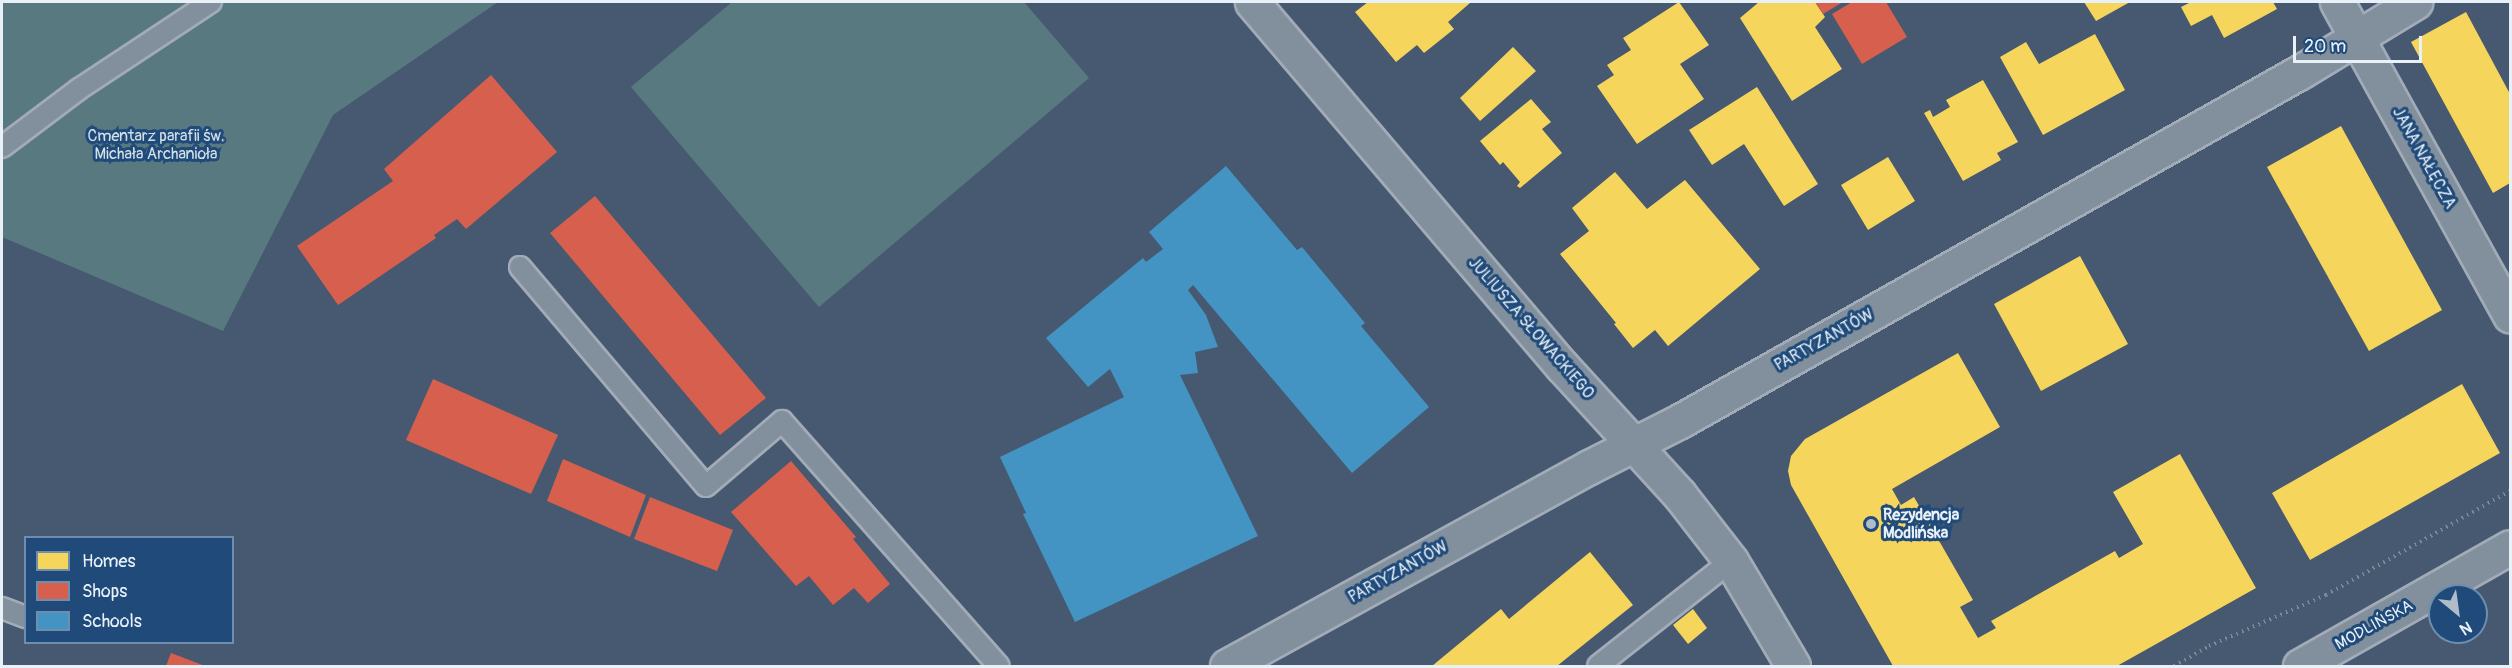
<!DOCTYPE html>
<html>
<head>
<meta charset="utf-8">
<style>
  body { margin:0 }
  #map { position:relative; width:2512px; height:668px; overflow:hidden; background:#475970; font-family:Pangolin,sans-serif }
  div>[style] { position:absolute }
  .green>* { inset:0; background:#597980 }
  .homes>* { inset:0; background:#f6d55c }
  .shops>* { inset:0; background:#d6604d }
  .schools>* { inset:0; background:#4393c3 }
  .path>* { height:4px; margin-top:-2px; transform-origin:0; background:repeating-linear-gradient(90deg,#808a97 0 1.5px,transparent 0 6px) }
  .roads { filter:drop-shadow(2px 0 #a2acb8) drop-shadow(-2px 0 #a2acb8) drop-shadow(0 2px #a2acb8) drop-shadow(0 -2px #a2acb8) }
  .service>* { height:20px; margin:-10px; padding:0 10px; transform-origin:10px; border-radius:10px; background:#828f9c }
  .minor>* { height:33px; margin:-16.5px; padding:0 16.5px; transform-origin:16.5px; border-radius:16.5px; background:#828f9c }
  .secondary>* { height:33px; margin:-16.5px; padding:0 16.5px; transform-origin:16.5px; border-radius:16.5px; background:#828f9c }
  .dots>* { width:16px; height:16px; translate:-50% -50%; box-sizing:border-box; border:3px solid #1f4a7a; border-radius:50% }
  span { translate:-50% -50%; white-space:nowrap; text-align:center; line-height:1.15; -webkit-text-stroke:6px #1f4a7a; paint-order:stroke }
  .park-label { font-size:16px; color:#d3e0e6 }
  .street-label { font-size:16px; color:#e8f1f8 }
  .poi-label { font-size:16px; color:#e8f1f8; font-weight:700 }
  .left { translate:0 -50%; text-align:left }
  .frame { position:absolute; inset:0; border:3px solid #e8f1f8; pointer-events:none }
  .legend { position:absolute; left:24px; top:536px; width:210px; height:108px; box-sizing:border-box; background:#1f4a7a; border:2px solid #6f8dac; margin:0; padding:8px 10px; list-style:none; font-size:18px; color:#e8f1f8 }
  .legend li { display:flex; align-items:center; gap:12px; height:30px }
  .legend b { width:30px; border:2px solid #6f8dac }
  .north { position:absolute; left:2428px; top:584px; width:60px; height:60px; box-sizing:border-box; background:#1f4a7a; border:2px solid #6f8dac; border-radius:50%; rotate:151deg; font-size:16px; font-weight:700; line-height:24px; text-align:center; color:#e8f1f8 }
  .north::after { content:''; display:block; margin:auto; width:21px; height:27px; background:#b0bcc8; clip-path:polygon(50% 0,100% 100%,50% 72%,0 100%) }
  .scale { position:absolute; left:2293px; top:36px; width:129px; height:27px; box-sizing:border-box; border:3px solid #e8f1f8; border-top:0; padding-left:8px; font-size:18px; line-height:21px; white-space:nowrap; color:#e8f1f8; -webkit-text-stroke:4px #1f4a7a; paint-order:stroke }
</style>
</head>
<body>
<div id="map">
  <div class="green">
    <div style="clip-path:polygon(2px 2px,498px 2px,333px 115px,223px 331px,2px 237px)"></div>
    <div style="clip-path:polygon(732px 2px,1024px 2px,1089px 78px,819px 307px,631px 87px)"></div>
  </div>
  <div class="homes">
    <div style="clip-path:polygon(1368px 2px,1469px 2px,1470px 3px,1448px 22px,1454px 29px,1424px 53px,1417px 45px,1396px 62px,1355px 12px)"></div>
    <div style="clip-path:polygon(1679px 2px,1709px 45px,1680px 64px,1704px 99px,1637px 144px,1597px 86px,1614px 75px,1607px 65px,1631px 50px,1623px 38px)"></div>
    <div style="clip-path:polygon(1759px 2px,1815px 2px,1825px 17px,1815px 27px,1842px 69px,1792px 101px,1740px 18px)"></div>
    <div style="clip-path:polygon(2084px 2px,2130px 2px,2096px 21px)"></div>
    <div style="clip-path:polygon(2191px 2px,2273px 2px,2277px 9px,2224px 38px,2212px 15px,2191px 26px,2181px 7px)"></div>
    <div style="clip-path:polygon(2466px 12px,2510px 94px,2510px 183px,2493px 193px,2411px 42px)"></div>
    <div style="clip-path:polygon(2095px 34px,2125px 90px,2043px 135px,2000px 57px,2026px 42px,2039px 64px)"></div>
    <div style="clip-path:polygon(1513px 47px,1536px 71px,1480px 121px,1460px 98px)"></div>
    <div style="clip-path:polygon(1983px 80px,2018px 142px,1997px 153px,2001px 160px,1963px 181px,1924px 113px,1930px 110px,1933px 117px,1950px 107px,1946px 100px)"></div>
    <div style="clip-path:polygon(1757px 87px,1818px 184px,1784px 206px,1744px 144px,1712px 165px,1689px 130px)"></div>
    <div style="clip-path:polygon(1531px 99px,1551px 122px,1542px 129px,1562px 153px,1520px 188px,1517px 186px,1520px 182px,1503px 162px,1500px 165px,1480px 141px)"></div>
    <div style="clip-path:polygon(2341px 126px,2442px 310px,2369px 351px,2267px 167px)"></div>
    <div style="clip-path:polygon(1888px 157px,1915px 201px,1868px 230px,1841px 185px)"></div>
    <div style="clip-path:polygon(1615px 172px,1647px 209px,1685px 180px,1760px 269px,1668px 346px,1655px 330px,1633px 348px,1614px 324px,1616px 323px,1560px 254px,1589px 231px,1572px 208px)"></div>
    <div style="clip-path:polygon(2080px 256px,2128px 344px,2041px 391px,1994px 304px)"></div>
    <div style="clip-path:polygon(1958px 353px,2000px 427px,1892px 489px,1901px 505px,1914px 497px,1973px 600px,1960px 607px,1978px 638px,1996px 628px,1991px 621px,2115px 551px,2119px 558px,2143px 544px,2113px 492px,2180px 454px,2256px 588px,2117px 666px,1893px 666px,1791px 485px,1788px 471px,1791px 456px,1805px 439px)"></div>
    <div style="clip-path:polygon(2462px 384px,2500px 453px,2310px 560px,2272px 493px)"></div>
    <div style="clip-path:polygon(1590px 552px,1633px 605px,1557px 666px,1432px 666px,1501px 609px,1509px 619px)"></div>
    <div style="clip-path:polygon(1693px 609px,1707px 628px,1688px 644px,1673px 625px)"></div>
  </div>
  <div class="shops">
    <div style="clip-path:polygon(1815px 2px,1843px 2px,1823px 14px)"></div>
    <div style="clip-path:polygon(1852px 2px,1886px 2px,1907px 37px,1862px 64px,1832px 14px)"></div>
    <div style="clip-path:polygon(491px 75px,557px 152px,466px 229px,457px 219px,434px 235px,436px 238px,338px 305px,297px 246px,393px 181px,384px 169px)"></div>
    <div style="clip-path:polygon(595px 196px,766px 398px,720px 435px,550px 233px)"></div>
    <div style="clip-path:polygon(433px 379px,558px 435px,531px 494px,406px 440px)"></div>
    <div style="clip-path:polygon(563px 459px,646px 495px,630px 537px,547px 501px)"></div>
    <div style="clip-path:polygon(791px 461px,856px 537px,853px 539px,890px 584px,868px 603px,854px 588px,833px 605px,809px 576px,796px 586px,731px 512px)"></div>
    <div style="clip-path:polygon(650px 497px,733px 530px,717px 571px,634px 539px)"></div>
    <div style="clip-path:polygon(171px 653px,205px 666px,166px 666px)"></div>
  </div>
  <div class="schools">
    <div style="clip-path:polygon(1226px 166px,1297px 250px,1302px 247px,1365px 323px,1361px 326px,1429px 407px,1352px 473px,1193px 285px,1188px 290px,1206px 315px,1218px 347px,1195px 352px,1198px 373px,1180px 375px,1258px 536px,1075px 622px,1023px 514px,1026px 513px,1000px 457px,1124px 397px,1110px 369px,1088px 387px,1046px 338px,1143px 258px,1146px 262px,1163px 249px,1149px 232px)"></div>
  </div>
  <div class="path">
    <div style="left:2174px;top:666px;width:40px;rotate:-29.7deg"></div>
    <div style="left:2209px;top:646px;width:128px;rotate:-23.6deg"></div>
    <div style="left:2326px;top:595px;width:211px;rotate:-29.5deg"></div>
  </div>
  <div class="roads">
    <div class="service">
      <div style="left:2px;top:147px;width:96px;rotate:-37deg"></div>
      <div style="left:79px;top:89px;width:158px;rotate:-33.4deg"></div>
      <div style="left:520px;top:267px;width:287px;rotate:49.7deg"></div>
      <div style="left:706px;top:486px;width:100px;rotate:-40.5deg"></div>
      <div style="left:782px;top:421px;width:327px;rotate:48.5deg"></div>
      <div style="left:2px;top:608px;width:26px;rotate:21deg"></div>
      <div style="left:1598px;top:666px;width:169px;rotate:-38.3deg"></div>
    </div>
    <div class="minor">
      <div style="left:1252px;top:2px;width:478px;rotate:49.6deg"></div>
      <div style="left:1562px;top:366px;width:173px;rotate:47.6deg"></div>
      <div style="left:1679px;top:494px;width:85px;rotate:52.2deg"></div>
      <div style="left:1731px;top:561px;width:122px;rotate:59.4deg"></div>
      <div style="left:2337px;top:2px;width:358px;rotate:61.1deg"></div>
      <div style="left:1227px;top:666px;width:413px;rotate:-28.8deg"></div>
      <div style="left:1589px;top:467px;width:102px;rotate:-26.8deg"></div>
      <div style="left:1680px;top:421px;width:711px;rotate:-29.38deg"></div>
      <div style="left:2300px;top:72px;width:135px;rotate:-31.3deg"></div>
    </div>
    <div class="secondary">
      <div style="left:2300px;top:666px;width:241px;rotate:-29.5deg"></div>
    </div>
  </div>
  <div class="dots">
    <div style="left:1871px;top:524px;background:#b0bcc8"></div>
  </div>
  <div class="park-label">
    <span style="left:156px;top:145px">Cmentarz parafii św.<br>Michała Archanioła</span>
  </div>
  <div class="street-label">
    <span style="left:2424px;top:158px;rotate:61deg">JANA NAŁĘCZA</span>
    <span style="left:1531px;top:328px;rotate:49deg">JULIUSZA SŁOWACKIEGO</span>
    <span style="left:1824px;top:340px;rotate:-29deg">PARTYZANTÓW</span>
    <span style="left:1398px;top:572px;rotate:-29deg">PARTYZANTÓW</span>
    <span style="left:2374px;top:625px;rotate:-29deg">MODLIŃSKA</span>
  </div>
  <div class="poi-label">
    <span class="left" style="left:1883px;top:524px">Rezydencja<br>Modlińska</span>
  </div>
  <div class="frame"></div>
  <ul class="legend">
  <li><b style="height:16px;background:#f6d55c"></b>Homes</li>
  <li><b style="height:16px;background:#d6604d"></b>Shops</li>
  <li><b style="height:16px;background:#4393c3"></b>Schools</li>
  </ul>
  <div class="north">N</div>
  <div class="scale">20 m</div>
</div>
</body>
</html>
